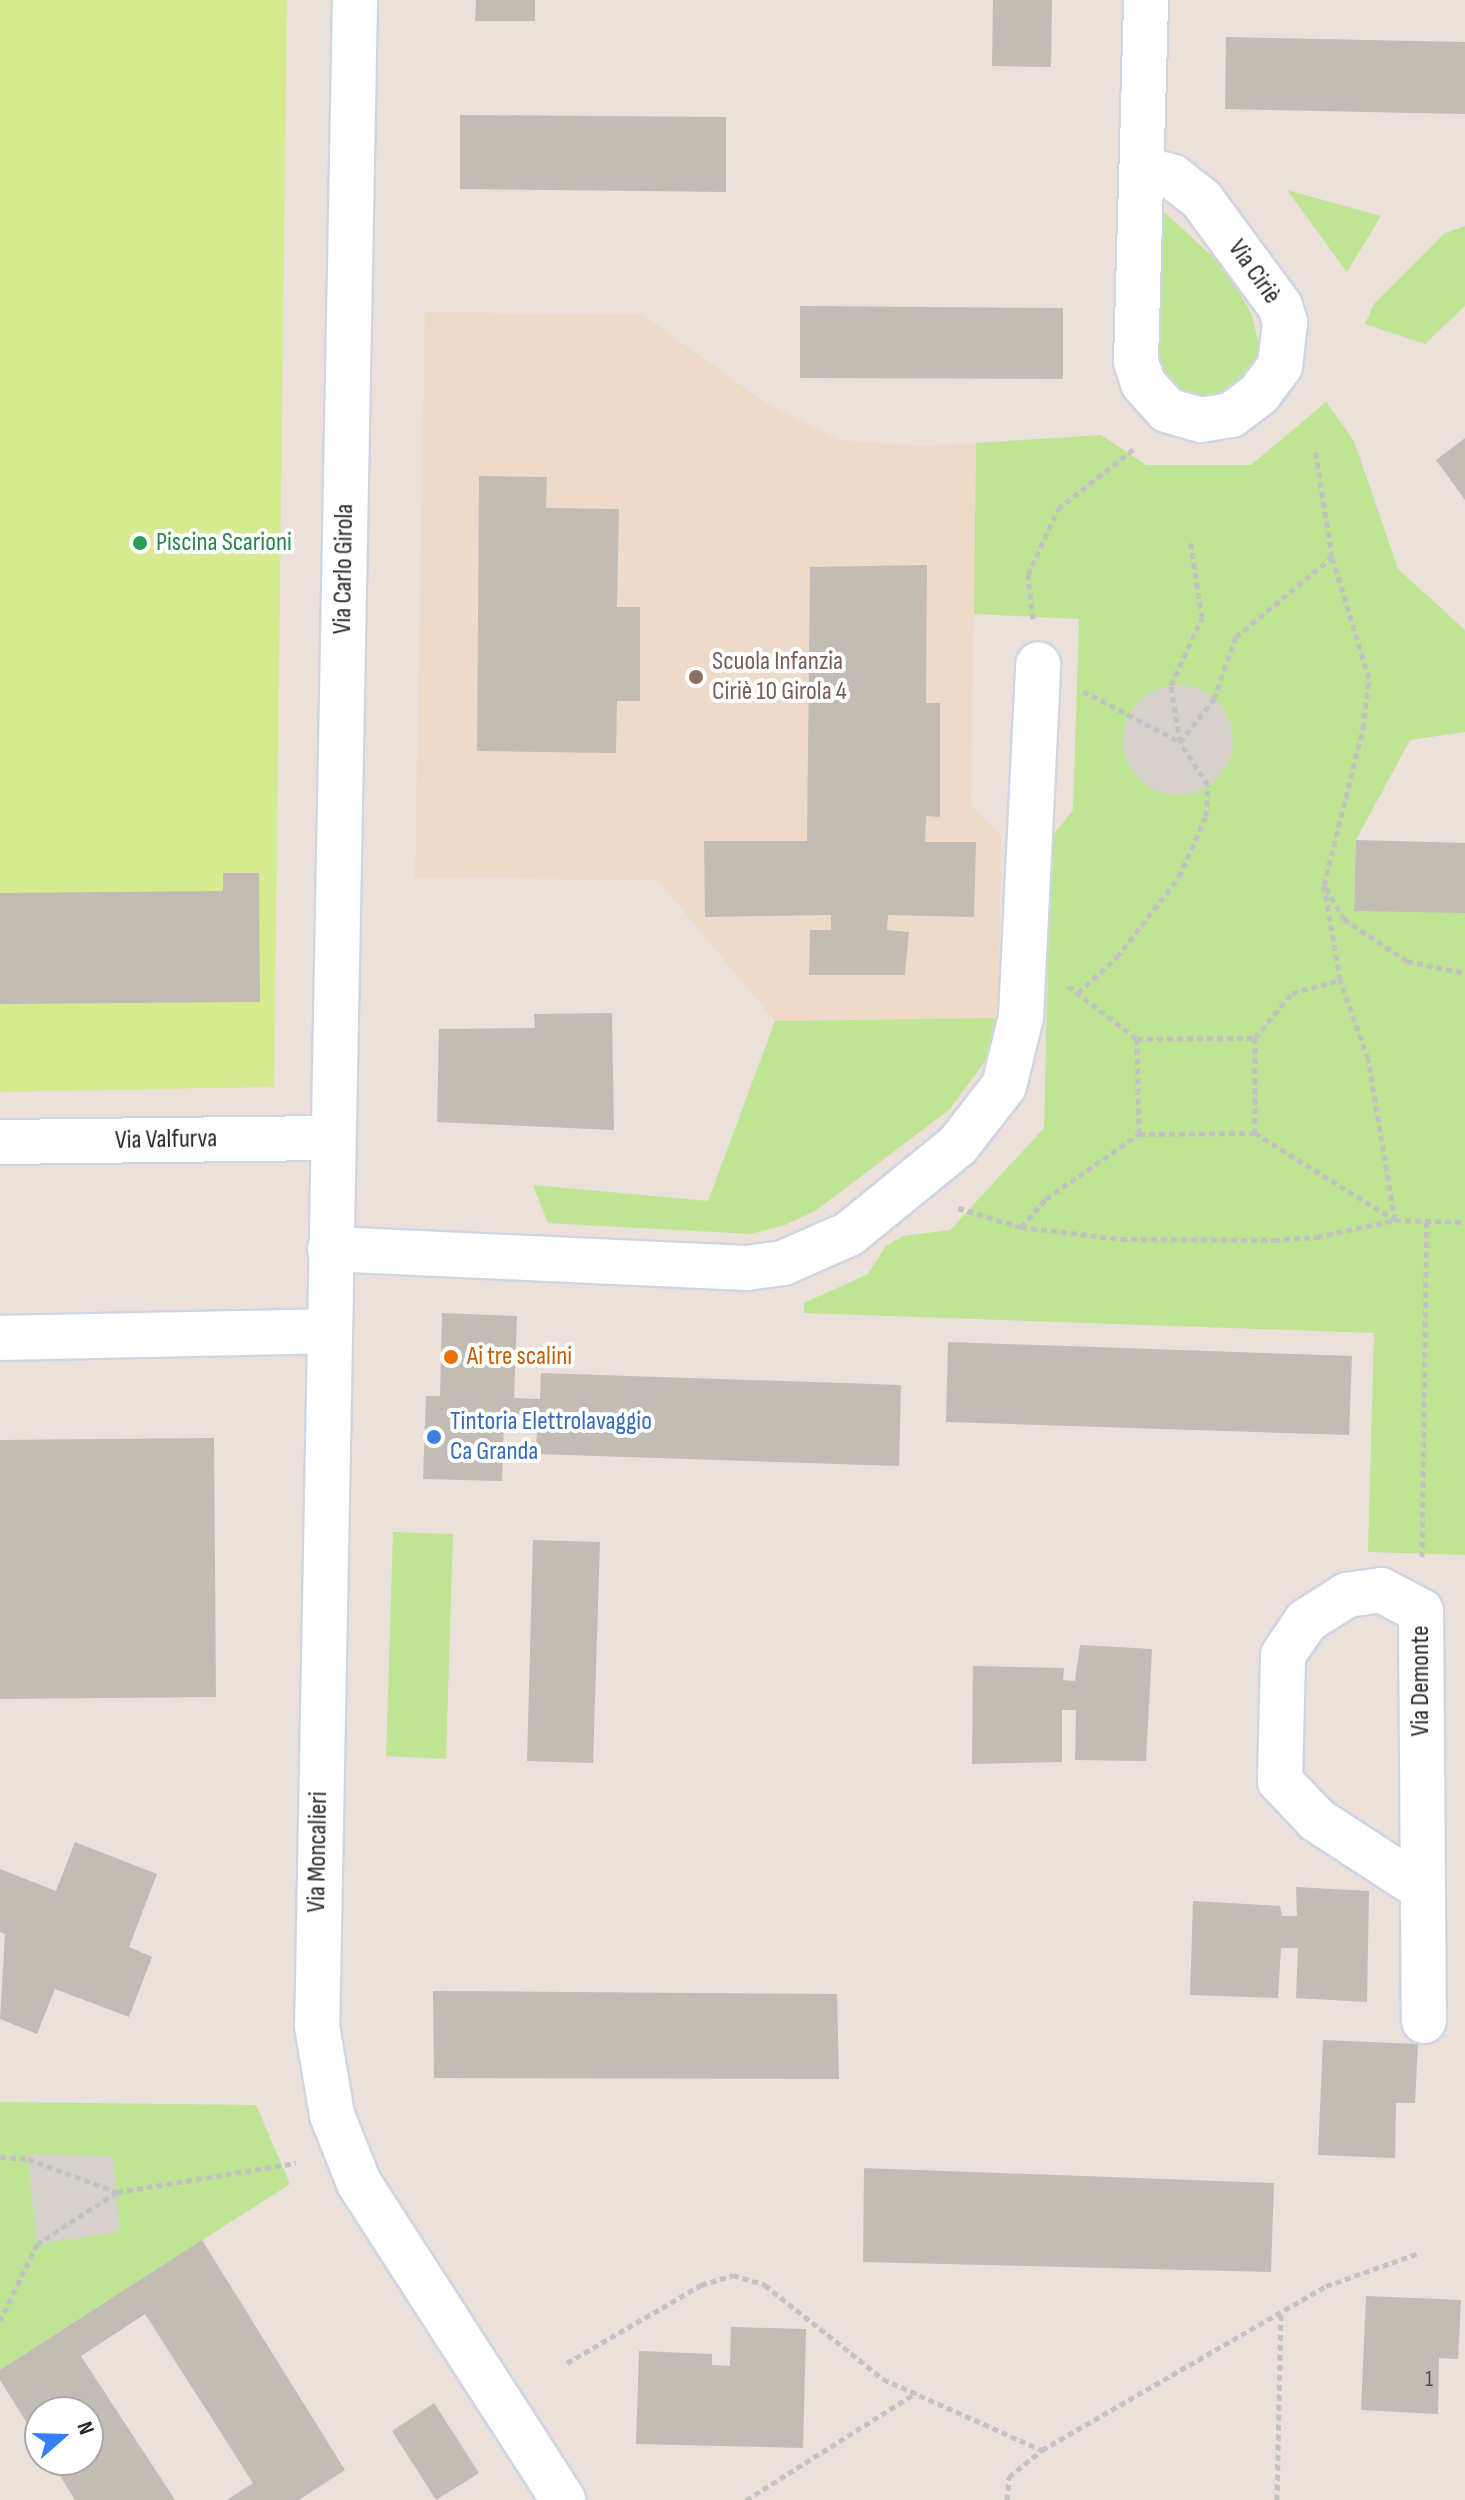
<!DOCTYPE html>
<html>
<head>
<meta charset="utf-8">
<style>
  body { margin:0 }
  #map { position:relative; width:1465px; height:2500px; overflow:hidden; background:#ebe0da; font-family:"Sofia Sans Condensed",sans-serif }
  div>[style] { position:absolute }
  .education>* { inset:0; background:#eedac8 }
  .green>* { inset:0; background:#bfe494 }
  .pitch>* { inset:0; background:#d6eb90 }
  .plaza>* { inset:0; background:#d7d1cc }
  .round { border-radius:50% }
  .building>* { inset:0; background:#c2bcb5 }
  .path>* { height:5px; margin-top:-2.5px; transform-origin:0; background:repeating-linear-gradient(90deg,#c3c3c3 0 6px,transparent 0 10px) }
  .roads { filter:drop-shadow(2px 0 #cfd6e2) drop-shadow(-2px 0 #cfd6e2) drop-shadow(0 2px #cfd6e2) drop-shadow(0 -2px #cfd6e2) }
  .minor>* { height:44px; margin:-22px; padding:0 22px; transform-origin:22px; border-radius:22px; background:#fff }
  .dots>* { width:22px; height:22px; translate:-50% -50%; box-sizing:border-box; border:4px solid #fff; border-radius:50% }
  span { translate:-50% -50%; white-space:nowrap; text-align:center; line-height:1.15; -webkit-text-stroke:8px #fff; paint-order:stroke }
  .number-label { font-size:22px; color:#4e4d4b }
  .number-label span { -webkit-text-stroke-width:0 }
  .street-label { font-size:26px; color:#282828 }
  .leisure-label { font-size:26px; color:#27864d }
  .left { translate:0 -50%; text-align:left }
  .education-label { font-size:26px; color:#785e54 }
  .food-label { font-size:26px; color:#c56008 }
  .shop-label { font-size:26px; color:#366cbe }
  .north { position:absolute; left:24px; top:2396px; width:80px; height:80px; box-sizing:border-box; background:#fff; border:2px solid #a9a9a9; border-radius:50%; rotate:70deg; font-size:22px; font-weight:700; line-height:32px; text-align:center; color:#282828 }
  .north::after { content:''; display:block; margin:auto; width:28px; height:36px; background:#3581fd; clip-path:polygon(50% 0,100% 100%,50% 72%,0 100%) }
</style>
</head>
<body>
<div id="map">
  <div class="education">
    <div style="clip-path:polygon(425px 312px,643px 315px,766px 403px,840px 440px,921px 446px,976px 443px,971px 806px,1001px 835px,998px 1018px,775px 1021px,658px 880px,415px 878px)"></div>
  </div>
  <div class="green">
    <div style="clip-path:polygon(1287px 190px,1381px 216px,1347px 272px)"></div>
    <div style="clip-path:polygon(1151px 200px,1224px 267px,1251px 313px,1261px 352px,1253px 374px,1217px 398px,1194px 403px,1155px 379px)"></div>
    <div style="clip-path:polygon(1465px 226px,1465px 306px,1425px 344px,1365px 324px,1374px 304px,1445px 233px)"></div>
    <div style="clip-path:polygon(1326px 402px,1354px 441px,1398px 569px,1465px 630px,1465px 732px,1410px 740px,1356px 840px,1354px 910px,1465px 913px,1465px 1555px,1368px 1552px,1374px 1333px,804px 1313px,804px 1303px,868px 1274px,886px 1246px,903px 1236px,950px 1230px,1044px 1128px,1051px 838px,1073px 810px,1079px 619px,974px 614px,976px 443px,1101px 435px,1146px 465px,1251px 465px)"></div>
    <div style="clip-path:polygon(998px 1018px,989px 1056px,949px 1110px,815px 1211px,785px 1225px,751px 1234px,548px 1223px,533px 1185px,708px 1201px,775px 1021px)"></div>
    <div style="clip-path:polygon(393px 1532px,453px 1534px,446px 1759px,386px 1756px)"></div>
    <div style="clip-path:polygon(0 2102px,256px 2105px,290px 2184px,0 2370px)"></div>
  </div>
  <div class="pitch">
    <div style="clip-path:polygon(0 0,287px 0,274px 1087px,0 1092px)"></div>
  </div>
  <div class="plaza">
    <div class="round" style="left:1123px;top:685px;width:110px;height:110px"></div>
    <div style="clip-path:polygon(27px 2154px,113px 2156px,120px 2232px,37px 2244px)"></div>
  </div>
  <div class="building">
    <div style="clip-path:polygon(476px 0,535px 0,535px 21px,475px 21px)"></div>
    <div style="clip-path:polygon(993px 0,1052px 0,1051px 67px,992px 66px)"></div>
    <div style="clip-path:polygon(1226px 37px,1465px 42px,1465px 114px,1225px 109px)"></div>
    <div style="clip-path:polygon(460px 115px,726px 117px,726px 192px,460px 189px)"></div>
    <div style="clip-path:polygon(800px 306px,1063px 308px,1063px 379px,800px 378px)"></div>
    <div style="clip-path:polygon(1465px 438px,1465px 500px,1436px 460px)"></div>
    <div style="clip-path:polygon(479px 476px,547px 477px,546px 508px,619px 509px,617px 607px,640px 607px,640px 701px,617px 701px,616px 753px,477px 751px)"></div>
    <div style="clip-path:polygon(927px 565px,926px 703px,940px 703px,940px 817px,926px 816px,925px 842px,976px 842px,974px 917px,888px 915px,887px 930px,909px 932px,905px 975px,809px 975px,810px 930px,831px 930px,831px 915px,705px 917px,704px 841px,807px 841px,810px 567px)"></div>
    <div style="clip-path:polygon(1356px 840px,1465px 843px,1465px 913px,1354px 911px)"></div>
    <div style="clip-path:polygon(223px 873px,259px 873px,260px 1002px,0 1004px,0 893px,223px 891px)"></div>
    <div style="clip-path:polygon(612px 1013px,614px 1130px,437px 1122px,439px 1029px,535px 1028px,534px 1014px)"></div>
    <div style="clip-path:polygon(442px 1313px,517px 1316px,514px 1398px,540px 1399px,541px 1373px,901px 1385px,899px 1466px,536px 1454px,537px 1424px,504px 1423px,502px 1481px,423px 1479px,426px 1396px,440px 1396px)"></div>
    <div style="clip-path:polygon(948px 1342px,1352px 1356px,1349px 1435px,946px 1422px)"></div>
    <div style="clip-path:polygon(214px 1438px,216px 1697px,0 1699px,0 1440px)"></div>
    <div style="clip-path:polygon(533px 1540px,600px 1542px,593px 1763px,527px 1761px)"></div>
    <div style="clip-path:polygon(1080px 1645px,1152px 1649px,1146px 1761px,1075px 1760px,1076px 1710px,1062px 1710px,1062px 1762px,972px 1764px,973px 1666px,1064px 1668px,1063px 1680px,1075px 1681px)"></div>
    <div style="clip-path:polygon(75px 1842px,157px 1874px,129px 1947px,152px 1957px,129px 2017px,55px 1989px,37px 2034px,0 2019px,5px 1934px,0 1932px,0 1869px,56px 1891px)"></div>
    <div style="clip-path:polygon(1296px 1887px,1369px 1891px,1367px 2002px,1296px 1998px,1298px 1948px,1281px 1948px,1278px 1998px,1190px 1995px,1193px 1901px,1280px 1906px,1282px 1916px,1297px 1916px)"></div>
    <div style="clip-path:polygon(433px 1991px,837px 1994px,839px 2079px,434px 2078px)"></div>
    <div style="clip-path:polygon(1323px 2040px,1418px 2044px,1415px 2103px,1396px 2103px,1395px 2158px,1318px 2155px)"></div>
    <div style="clip-path:polygon(864px 2168px,1274px 2183px,1271px 2272px,863px 2262px)"></div>
    <div style="clip-path:polygon(202px 2240px,345px 2470px,299px 2500px,227px 2500px,253px 2483px,145px 2314px,81px 2356px,175px 2500px,75px 2500px,50px 2460px,88px 2460px,88px 2412px,40px 2412px,40px 2444px,0 2380px,0 2370px)"></div>
    <div style="clip-path:polygon(1366px 2296px,1461px 2300px,1458px 2359px,1439px 2358px,1438px 2414px,1361px 2410px)"></div>
    <div style="clip-path:polygon(731px 2327px,806px 2329px,803px 2448px,636px 2444px,639px 2351px,712px 2354px,712px 2365px,730px 2366px)"></div>
    <div style="clip-path:polygon(434px 2403px,479px 2473px,436px 2500px,392px 2431px)"></div>
  </div>
  <div class="path">
    <div style="left:1033px;top:619px;width:44px;rotate:-96.5deg"></div>
    <div style="left:1028px;top:575px;width:72px;rotate:-65.6deg"></div>
    <div style="left:1058px;top:509px;width:98px;rotate:-38.4deg"></div>
    <div style="left:1083px;top:691px;width:110px;rotate:27.7deg"></div>
    <div style="left:1180px;top:742px;width:55px;rotate:-51.7deg"></div>
    <div style="left:1214px;top:699px;width:66px;rotate:-70.5deg"></div>
    <div style="left:1236px;top:637px;width:125px;rotate:-39.8deg"></div>
    <div style="left:1326px;top:888px;width:36px;rotate:60deg"></div>
    <div style="left:1344px;top:919px;width:76px;rotate:33.7deg"></div>
    <div style="left:1407px;top:961px;width:59px;rotate:11.7deg"></div>
    <div style="left:1068px;top:986px;width:87px;rotate:37.5deg"></div>
    <div style="left:1137px;top:1039px;width:118px;rotate:-0.5deg"></div>
    <div style="left:1255px;top:1038px;width:95px;rotate:90deg"></div>
    <div style="left:1255px;top:1133px;width:116px;rotate:179.5deg"></div>
    <div style="left:1139px;top:1134px;width:95px;rotate:-91.2deg"></div>
    <div style="left:1078px;top:993px;width:53px;rotate:-42.7deg"></div>
    <div style="left:1117px;top:957px;width:101px;rotate:-52.2deg"></div>
    <div style="left:1179px;top:877px;width:67px;rotate:-66.1deg"></div>
    <div style="left:1206px;top:816px;width:31px;rotate:-86deg"></div>
    <div style="left:1208px;top:785px;width:51px;rotate:-123.1deg"></div>
    <div style="left:1180px;top:742px;width:58px;rotate:-99deg"></div>
    <div style="left:1171px;top:685px;width:74px;rotate:-65.2deg"></div>
    <div style="left:1202px;top:618px;width:80px;rotate:-98.6deg"></div>
    <div style="left:1255px;top:1038px;width:58px;rotate:-50.6deg"></div>
    <div style="left:1292px;top:993px;width:50px;rotate:-15.2deg"></div>
    <div style="left:1255px;top:1133px;width:165px;rotate:31.9deg"></div>
    <div style="left:1395px;top:1220px;width:163px;rotate:-99.5deg"></div>
    <div style="left:1368px;top:1059px;width:84px;rotate:-109.5deg"></div>
    <div style="left:1340px;top:980px;width:96px;rotate:-99.6deg"></div>
    <div style="left:1324px;top:885px;width:162px;rotate:-76deg"></div>
    <div style="left:1363px;top:728px;width:50px;rotate:-83.2deg"></div>
    <div style="left:1369px;top:678px;width:127px;rotate:-107deg"></div>
    <div style="left:1332px;top:557px;width:110px;rotate:-98.9deg"></div>
    <div style="left:958px;top:1208px;width:66px;rotate:16.8deg"></div>
    <div style="left:1021px;top:1227px;width:101px;rotate:6.8deg"></div>
    <div style="left:1121px;top:1239px;width:153px;rotate:0.4deg"></div>
    <div style="left:1274px;top:1240px;width:43px;rotate:-4deg"></div>
    <div style="left:1317px;top:1237px;width:80px;rotate:-12.3deg"></div>
    <div style="left:1395px;top:1220px;width:70px;rotate:1.6deg"></div>
    <div style="left:1021px;top:1227px;width:38px;rotate:-48deg"></div>
    <div style="left:1046px;top:1199px;width:113px;rotate:-35deg"></div>
    <div style="left:1422px;top:1557px;width:339px;rotate:-89.2deg"></div>
    <div style="left:0;top:2157px;width:28px;rotate:4deg"></div>
    <div style="left:28px;top:2159px;width:95px;rotate:20.3deg"></div>
    <div style="left:117px;top:2192px;width:95px;rotate:147deg"></div>
    <div style="left:37px;top:2244px;width:85px;rotate:115.7deg"></div>
    <div style="left:117px;top:2192px;width:181px;rotate:-9.2deg"></div>
    <div style="left:567px;top:2363px;width:155px;rotate:-30.2deg"></div>
    <div style="left:701px;top:2285px;width:34px;rotate:-17deg"></div>
    <div style="left:733px;top:2275px;width:34px;rotate:17deg"></div>
    <div style="left:765px;top:2285px;width:151px;rotate:38.5deg"></div>
    <div style="left:883px;top:2379px;width:174px;rotate:24.1deg"></div>
    <div style="left:746px;top:2500px;width:201px;rotate:-32.2deg"></div>
    <div style="left:1007px;top:2500px;width:23px;rotate:-85deg"></div>
    <div style="left:1009px;top:2477px;width:43px;rotate:-39.3deg"></div>
    <div style="left:1042px;top:2450px;width:328px;rotate:-30deg"></div>
    <div style="left:1326px;top:2286px;width:99px;rotate:-19.5deg"></div>
    <div style="left:1277px;top:2500px;width:188px;rotate:-88.8deg"></div>
  </div>
  <div class="roads">
    <div class="minor">
      <div style="left:355px;top:0;width:2026px;rotate:91.07deg"></div>
      <div style="left:317px;top:2026px;width:90px;rotate:80.4deg"></div>
      <div style="left:332px;top:2115px;width:73px;rotate:68.3deg"></div>
      <div style="left:359px;top:2183px;width:377px;rotate:57.2deg"></div>
      <div style="left:1144px;top:169px;width:30px;rotate:15deg"></div>
      <div style="left:1173px;top:177px;width:37px;rotate:38deg"></div>
      <div style="left:1202px;top:200px;width:132px;rotate:53.7deg"></div>
      <div style="left:1280px;top:306px;width:17px;rotate:73deg"></div>
      <div style="left:1285px;top:322px;width:44px;rotate:96.5deg"></div>
      <div style="left:1280px;top:366px;width:35px;rotate:127deg"></div>
      <div style="left:1259px;top:394px;width:35px;rotate:143deg"></div>
      <div style="left:1231px;top:415px;width:30px;rotate:171deg"></div>
      <div style="left:1201px;top:420px;width:35px;rotate:-164deg"></div>
      <div style="left:1167px;top:410px;width:36px;rotate:-132deg"></div>
      <div style="left:1143px;top:383px;width:23px;rotate:-108deg"></div>
      <div style="left:1136px;top:361px;width:361px;rotate:-88.4deg"></div>
      <div style="left:0;top:1142px;width:332px;rotate:-0.7deg"></div>
      <div style="left:330px;top:1249px;width:417px;rotate:2.6deg"></div>
      <div style="left:747px;top:1268px;width:36px;rotate:-8deg"></div>
      <div style="left:783px;top:1263px;width:72px;rotate:-23.7deg"></div>
      <div style="left:849px;top:1234px;width:141px;rotate:-39.2deg"></div>
      <div style="left:958px;top:1145px;width:75px;rotate:-52.1deg"></div>
      <div style="left:1004px;top:1086px;width:71px;rotate:-76.2deg"></div>
      <div style="left:1021px;top:1017px;width:353px;rotate:-87.2deg"></div>
      <div style="left:0;top:1338px;width:328px;rotate:-1.2deg"></div>
      <div style="left:1420px;top:1887px;width:123px;rotate:-147deg"></div>
      <div style="left:1317px;top:1820px;width:54px;rotate:-133.5deg"></div>
      <div style="left:1280px;top:1781px;width:126px;rotate:-88.6deg"></div>
      <div style="left:1283px;top:1655px;width:41px;rotate:-55.9deg"></div>
      <div style="left:1306px;top:1621px;width:49px;rotate:-32.4deg"></div>
      <div style="left:1347px;top:1595px;width:34px;rotate:-8deg"></div>
      <div style="left:1381px;top:1590px;width:45px;rotate:27.7deg"></div>
      <div style="left:1421px;top:1611px;width:410px;rotate:89.6deg"></div>
    </div>
  </div>
  <div class="dots">
    <div style="left:140px;top:543px;background:#2e9e5b"></div>
    <div style="left:696px;top:677px;background:#8d6e63"></div>
    <div style="left:451px;top:1357px;background:#e8710a"></div>
    <div style="left:434px;top:1437px;background:#3f7fe0"></div>
  </div>
  <div class="number-label">
    <span style="left:1429px;top:2380px">1</span>
  </div>
  <div class="street-label">
    <span style="left:1254px;top:272px;rotate:55deg">Via Ciriè</span>
    <span style="left:344px;top:569px;rotate:-89deg">Via Carlo Girola</span>
    <span style="left:166px;top:1140px;rotate:-1deg">Via Valfurva</span>
    <span style="left:1421px;top:1681px;rotate:-90deg">Via Demonte</span>
    <span style="left:318px;top:1852px;rotate:-89deg">Via Moncalieri</span>
  </div>
  <div class="leisure-label">
    <span class="left" style="left:156px;top:543px">Piscina Scarioni</span>
  </div>
  <div class="education-label">
    <span class="left" style="left:712px;top:677px">Scuola Infanzia<br>Ciriè 10 Girola 4</span>
  </div>
  <div class="food-label">
    <span class="left" style="left:467px;top:1357px">Ai tre scalini</span>
  </div>
  <div class="shop-label">
    <span class="left" style="left:450px;top:1437px">Tintoria Elettrolavaggio<br>Ca Granda</span>
  </div>
  <div class="north">N</div>
</div>
</body>
</html>
